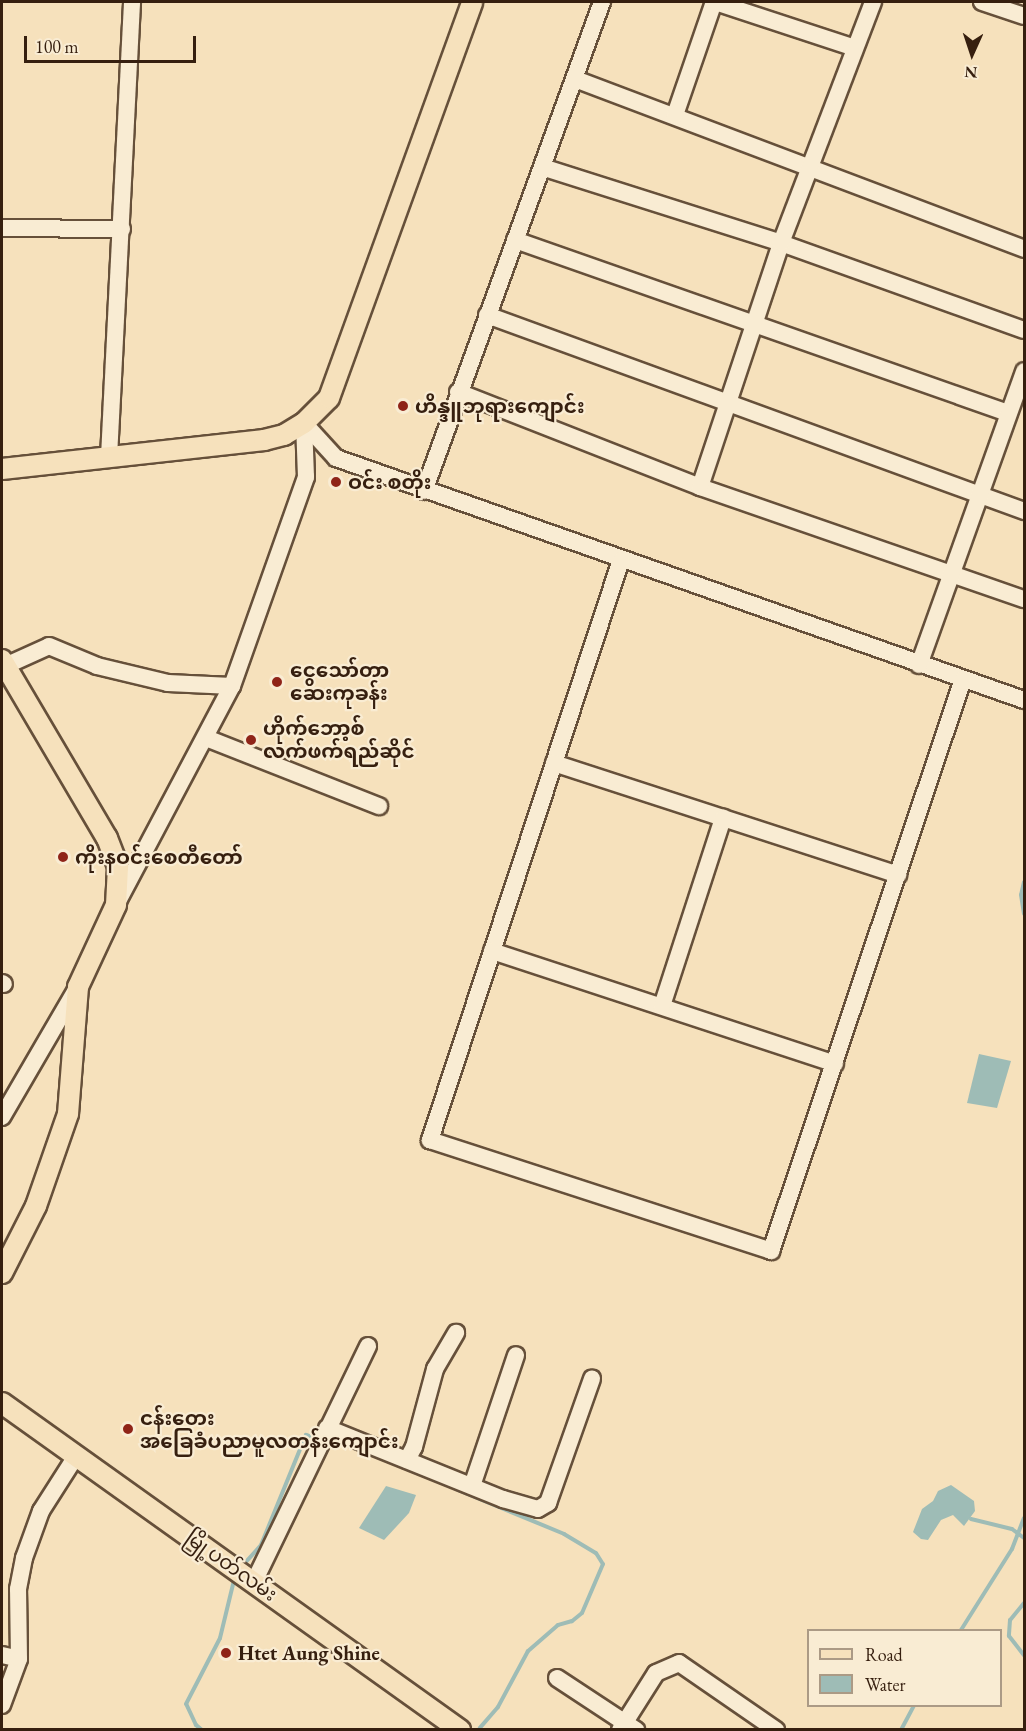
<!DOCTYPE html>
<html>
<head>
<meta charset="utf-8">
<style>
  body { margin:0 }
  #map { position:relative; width:1026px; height:1731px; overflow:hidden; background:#f6e1bc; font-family:"EB Garamond","Noto Sans Myanmar",serif }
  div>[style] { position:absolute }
  .water>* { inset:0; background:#9ebcb6 }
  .stream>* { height:4px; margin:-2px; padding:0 2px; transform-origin:2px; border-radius:2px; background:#9ebcb6 }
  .roads { filter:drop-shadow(2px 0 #66503a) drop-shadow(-2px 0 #66503a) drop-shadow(0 2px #66503a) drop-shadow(0 -2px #66503a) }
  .minor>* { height:16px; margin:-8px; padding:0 8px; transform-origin:8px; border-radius:8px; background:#f9ecd3 }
  .major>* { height:20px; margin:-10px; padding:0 10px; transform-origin:10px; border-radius:10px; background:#f6e1bc }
  .dots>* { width:16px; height:16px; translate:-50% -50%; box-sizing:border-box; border:3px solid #f9ecd3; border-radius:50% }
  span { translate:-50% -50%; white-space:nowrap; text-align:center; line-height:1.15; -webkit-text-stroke:4.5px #f9ecd3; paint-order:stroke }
  .poi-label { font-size:20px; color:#361f0f; font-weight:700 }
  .left { translate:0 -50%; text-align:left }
  .street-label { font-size:20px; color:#361f0f }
  .frame { position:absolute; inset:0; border:3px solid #361f0f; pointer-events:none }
  .legend { position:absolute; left:807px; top:1629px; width:195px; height:78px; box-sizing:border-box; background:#f9ecd3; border:2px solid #ab9a85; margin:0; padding:8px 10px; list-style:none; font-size:18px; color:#361f0f }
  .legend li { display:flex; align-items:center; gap:12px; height:30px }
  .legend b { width:30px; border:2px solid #ab9a85 }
  .north { position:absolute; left:942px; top:24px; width:60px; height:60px; -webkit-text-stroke:4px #f9ecd3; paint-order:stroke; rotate:183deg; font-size:16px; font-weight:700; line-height:24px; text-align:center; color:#361f0f }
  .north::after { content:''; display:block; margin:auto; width:21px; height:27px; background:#361f0f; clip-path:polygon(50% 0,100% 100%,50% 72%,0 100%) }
  .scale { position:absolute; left:24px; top:36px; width:172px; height:27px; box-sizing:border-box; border:3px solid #361f0f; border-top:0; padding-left:8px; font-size:18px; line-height:21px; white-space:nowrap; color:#361f0f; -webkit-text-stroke:4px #f9ecd3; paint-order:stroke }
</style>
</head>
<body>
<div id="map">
  <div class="water">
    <div style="clip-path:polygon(979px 1054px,1011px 1061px,997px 1108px,967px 1103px)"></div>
    <div style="clip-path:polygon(951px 1485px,974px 1501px,975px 1511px,964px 1526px,953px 1515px,941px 1520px,928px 1540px,921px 1539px,913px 1532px,922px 1509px,933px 1501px,938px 1491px)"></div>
    <div style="clip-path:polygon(386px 1486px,416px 1495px,409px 1513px,384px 1540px,359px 1528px)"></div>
  </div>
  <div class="stream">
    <div style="left:1024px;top:882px;width:13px;rotate:103deg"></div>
    <div style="left:1021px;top:895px;width:19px;rotate:81deg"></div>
    <div style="left:326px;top:1441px;width:29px;rotate:12deg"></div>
    <div style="left:458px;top:1490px;width:115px;rotate:22.5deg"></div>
    <div style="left:564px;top:1534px;width:37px;rotate:31deg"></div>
    <div style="left:596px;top:1553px;width:13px;rotate:58deg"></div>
    <div style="left:603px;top:1564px;width:53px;rotate:113.2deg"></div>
    <div style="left:582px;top:1613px;width:13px;rotate:141deg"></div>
    <div style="left:572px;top:1621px;width:15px;rotate:164deg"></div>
    <div style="left:558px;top:1625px;width:40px;rotate:139deg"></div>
    <div style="left:528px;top:1651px;width:64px;rotate:118.2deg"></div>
    <div style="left:498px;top:1707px;width:28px;rotate:131deg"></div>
    <div style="left:971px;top:1519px;width:42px;rotate:13.7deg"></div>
    <div style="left:1012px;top:1529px;width:15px;rotate:37deg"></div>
    <div style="left:244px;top:1564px;width:25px;rotate:-48deg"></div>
    <div style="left:261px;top:1545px;width:119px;rotate:-67.8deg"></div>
    <div style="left:306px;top:1435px;width:14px;rotate:17deg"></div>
    <div style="left:1024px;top:1603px;width:22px;rotate:129deg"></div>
    <div style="left:1010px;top:1620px;width:16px;rotate:94deg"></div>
    <div style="left:1009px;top:1636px;width:24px;rotate:52deg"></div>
    <div style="left:961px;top:1630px;width:96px;rotate:-57.8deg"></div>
    <div style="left:1012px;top:1549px;width:33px;rotate:-69deg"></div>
    <div style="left:202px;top:1730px;width:8px;rotate:-140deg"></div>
    <div style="left:196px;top:1725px;width:23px;rotate:-115deg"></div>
    <div style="left:186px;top:1704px;width:74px;rotate:-62.7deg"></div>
    <div style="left:220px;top:1638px;width:60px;rotate:-76.4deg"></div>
    <div style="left:901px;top:1730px;width:27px;rotate:-62deg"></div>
  </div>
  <div class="roads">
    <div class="minor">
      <div style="left:715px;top:2px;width:147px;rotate:18.2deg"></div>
      <div style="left:982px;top:2px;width:44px;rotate:18.4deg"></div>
      <div style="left:575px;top:79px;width:480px;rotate:20.7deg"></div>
      <div style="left:675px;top:115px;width:120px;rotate:-71deg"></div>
      <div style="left:542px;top:167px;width:251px;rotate:17.6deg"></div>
      <div style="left:781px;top:243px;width:258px;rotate:19.7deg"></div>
      <div style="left:2px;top:228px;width:120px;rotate:0.5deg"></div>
      <div style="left:515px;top:240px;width:522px;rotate:19.34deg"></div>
      <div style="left:487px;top:315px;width:572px;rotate:20.05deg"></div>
      <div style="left:458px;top:392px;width:260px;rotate:21.4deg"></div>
      <div style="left:700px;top:487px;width:343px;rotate:19.1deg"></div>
      <div style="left:304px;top:423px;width:47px;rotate:47.6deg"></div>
      <div style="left:336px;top:458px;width:729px;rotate:19.38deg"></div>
      <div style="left:109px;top:457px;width:456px;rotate:-87.1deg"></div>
      <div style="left:700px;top:487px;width:257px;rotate:-71.6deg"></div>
      <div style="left:781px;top:243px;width:258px;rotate:-69.1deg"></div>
      <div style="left:424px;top:491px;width:520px;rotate:-70deg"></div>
      <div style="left:621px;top:560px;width:611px;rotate:108.23deg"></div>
      <div style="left:430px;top:1140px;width:359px;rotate:18deg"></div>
      <div style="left:771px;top:1251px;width:603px;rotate:-71.44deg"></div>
      <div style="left:919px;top:665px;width:312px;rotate:-70.3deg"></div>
      <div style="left:5px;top:666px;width:48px;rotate:-24.4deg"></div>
      <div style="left:49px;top:646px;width:52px;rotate:22.6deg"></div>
      <div style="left:97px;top:666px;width:73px;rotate:13.5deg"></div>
      <div style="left:168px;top:683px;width:64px;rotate:2.7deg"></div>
      <div style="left:206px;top:738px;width:186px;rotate:21.5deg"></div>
      <div style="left:554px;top:763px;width:362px;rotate:18deg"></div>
      <div style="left:117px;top:903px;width:246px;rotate:-62.1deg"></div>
      <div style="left:232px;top:686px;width:222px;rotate:-70.5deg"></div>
      <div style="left:306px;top:477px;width:54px;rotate:-92.1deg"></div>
      <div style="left:492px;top:951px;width:361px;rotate:18.2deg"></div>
      <div style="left:2px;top:983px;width:2px;rotate:27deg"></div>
      <div style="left:662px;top:1006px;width:198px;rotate:-72deg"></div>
      <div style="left:2px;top:1117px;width:149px;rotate:-59.8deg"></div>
      <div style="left:327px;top:1428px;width:190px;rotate:22deg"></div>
      <div style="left:503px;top:1499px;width:36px;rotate:16deg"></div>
      <div style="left:538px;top:1509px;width:12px;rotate:-31deg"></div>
      <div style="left:548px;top:1503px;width:132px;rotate:-70.5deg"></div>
      <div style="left:407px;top:1460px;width:15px;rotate:-62deg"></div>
      <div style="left:414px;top:1447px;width:81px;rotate:-74.9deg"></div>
      <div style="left:435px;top:1369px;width:42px;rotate:-59.7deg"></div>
      <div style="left:472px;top:1486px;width:138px;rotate:-71.4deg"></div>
      <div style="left:254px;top:1582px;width:262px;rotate:-64.2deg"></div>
      <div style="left:2px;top:1655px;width:17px;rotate:13deg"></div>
      <div style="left:557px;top:1678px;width:95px;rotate:33.4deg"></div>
      <div style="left:2px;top:1705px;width:49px;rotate:-69.7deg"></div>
      <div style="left:19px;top:1659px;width:70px;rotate:-90.8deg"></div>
      <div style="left:18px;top:1589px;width:32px;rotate:-79deg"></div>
      <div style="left:24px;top:1558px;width:50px;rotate:-70.1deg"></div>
      <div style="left:41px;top:1511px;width:65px;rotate:-57.5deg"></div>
      <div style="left:620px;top:1730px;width:67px;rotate:-57.7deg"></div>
      <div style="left:656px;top:1673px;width:25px;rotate:-23deg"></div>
      <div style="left:679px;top:1663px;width:118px;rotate:34.6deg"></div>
    </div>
    <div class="major">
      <div style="left:2px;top:469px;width:264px;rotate:-6.3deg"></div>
      <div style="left:264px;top:440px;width:21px;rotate:-14deg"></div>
      <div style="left:284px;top:435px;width:23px;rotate:-31deg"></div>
      <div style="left:304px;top:423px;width:35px;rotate:-45deg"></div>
      <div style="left:329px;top:398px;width:421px;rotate:-70.1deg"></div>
      <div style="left:2px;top:660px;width:207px;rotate:59.5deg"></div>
      <div style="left:107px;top:838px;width:31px;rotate:69deg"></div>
      <div style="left:118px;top:867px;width:38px;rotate:93deg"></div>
      <div style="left:116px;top:905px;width:90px;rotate:114.9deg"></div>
      <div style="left:78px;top:987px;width:127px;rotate:94.5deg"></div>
      <div style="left:68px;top:1114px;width:97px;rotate:109.2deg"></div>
      <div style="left:36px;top:1206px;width:75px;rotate:116.9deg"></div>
      <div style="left:2px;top:1403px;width:563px;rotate:35.53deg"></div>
    </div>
  </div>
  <div class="dots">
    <div style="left:403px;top:406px;background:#8f2418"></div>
    <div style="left:336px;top:482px;background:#8f2418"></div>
    <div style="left:277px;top:682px;background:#8f2418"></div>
    <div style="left:251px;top:740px;background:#8f2418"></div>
    <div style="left:63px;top:857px;background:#8f2418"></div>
    <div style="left:128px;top:1429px;background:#8f2418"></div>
    <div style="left:226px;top:1653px;background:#8f2418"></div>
  </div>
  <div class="poi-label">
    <span class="left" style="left:415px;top:406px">ဟိန္ဒူဘုရားကျောင်း</span>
    <span class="left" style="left:348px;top:482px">ဝင်း စတိုး</span>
    <span class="left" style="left:290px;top:682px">ငွေသော်တာ<br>ဆေးကုခန်း</span>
    <span class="left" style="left:263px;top:740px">ဟိုက်ဘော့စ်<br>လက်ဖက်ရည်ဆိုင်</span>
    <span class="left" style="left:75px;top:857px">ကိုးနဝင်းစေတီတော်</span>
    <span class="left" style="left:140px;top:1430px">ငန်းတေး<br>အခြေခံပညာမူလတန်းကျောင်း</span>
    <span class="left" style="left:238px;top:1653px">Htet Aung Shine</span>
  </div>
  <div class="street-label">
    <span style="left:231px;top:1566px;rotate:35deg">မြို့ပတ်လမ်း</span>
  </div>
  <div class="frame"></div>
  <ul class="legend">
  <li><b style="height:8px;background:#f6e1bc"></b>Road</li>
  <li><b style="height:16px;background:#9ebcb6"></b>Water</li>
  </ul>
  <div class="north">N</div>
  <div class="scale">100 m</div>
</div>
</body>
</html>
